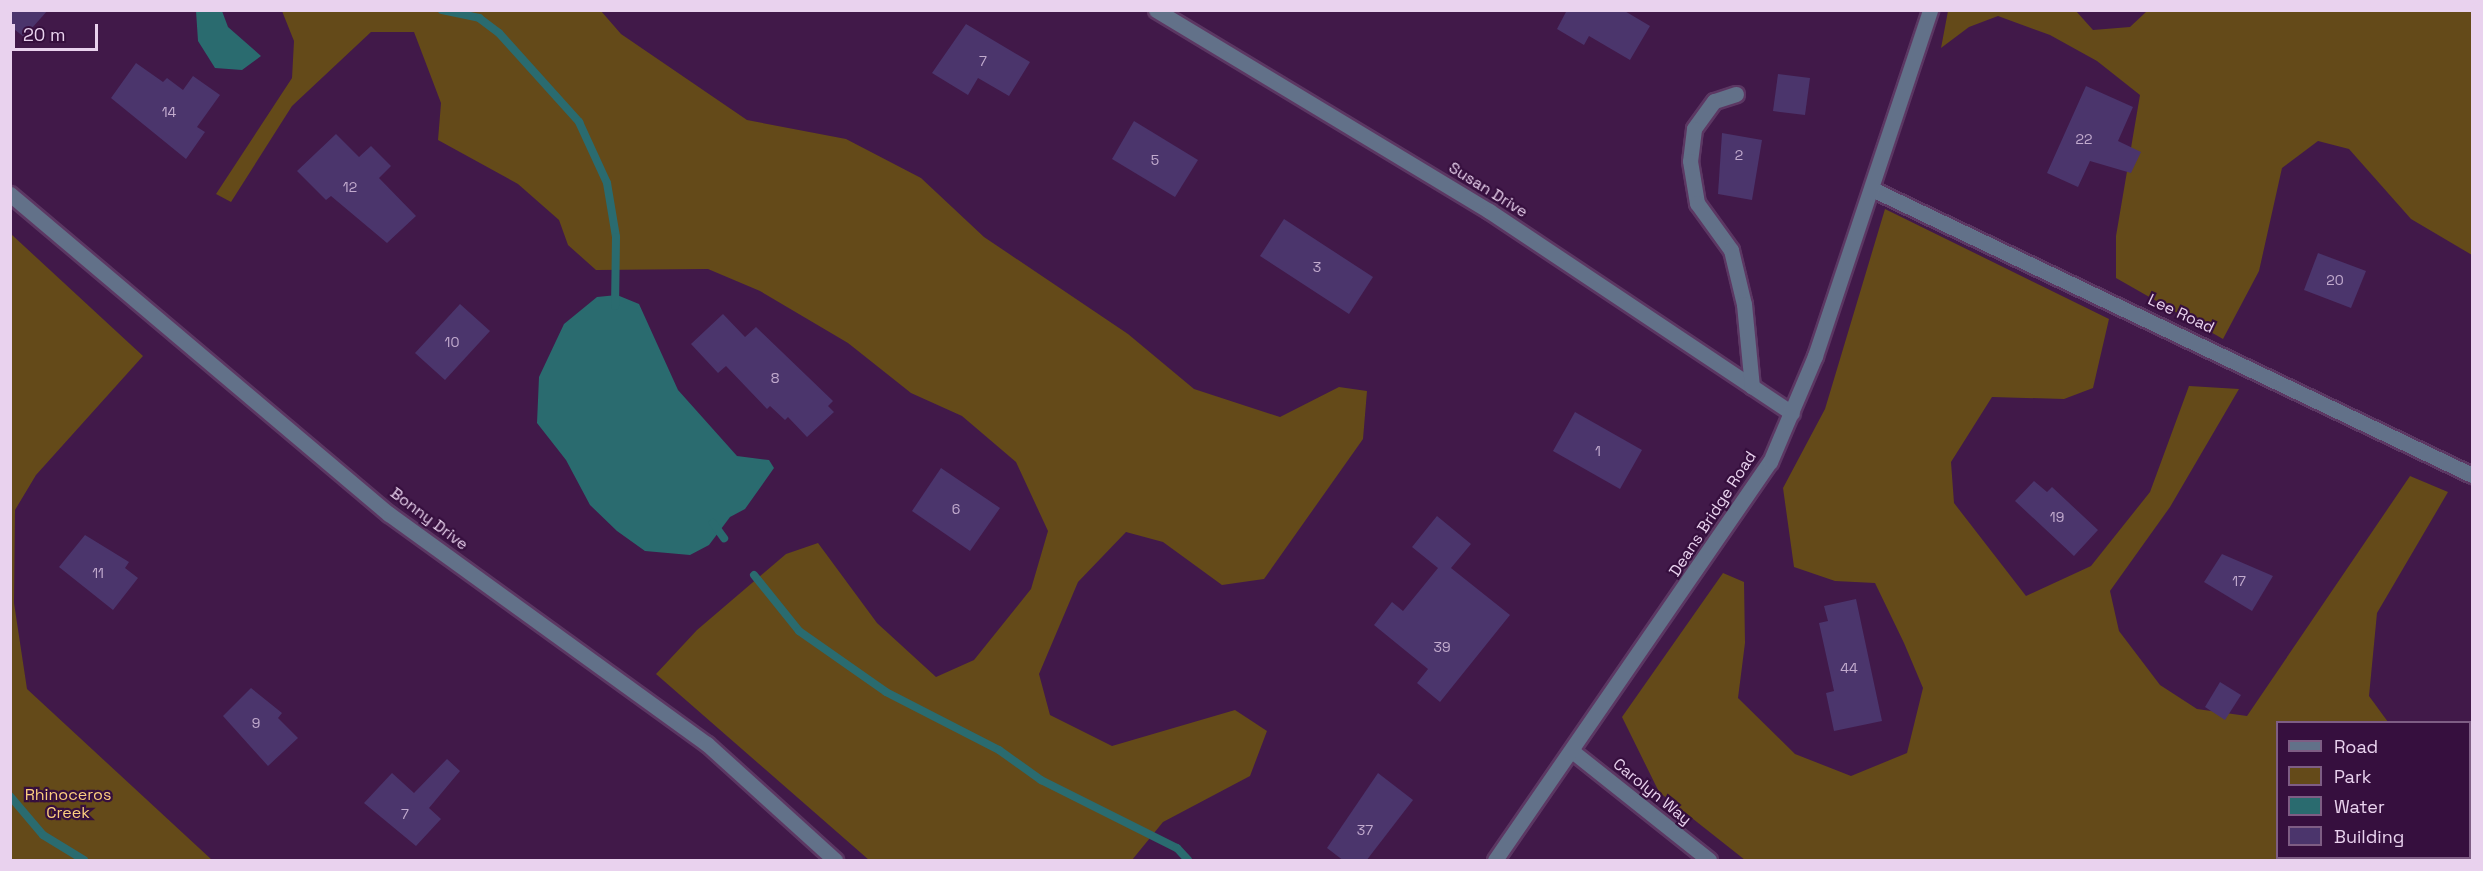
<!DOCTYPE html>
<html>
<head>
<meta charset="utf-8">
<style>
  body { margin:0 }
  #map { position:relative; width:2483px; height:871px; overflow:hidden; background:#411949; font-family:"Space Grotesk",sans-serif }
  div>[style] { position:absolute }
  .green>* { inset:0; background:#644a19 }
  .water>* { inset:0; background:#2a6b6f }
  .stream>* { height:8px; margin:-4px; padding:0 4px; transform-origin:4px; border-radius:4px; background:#2a6b6f }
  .building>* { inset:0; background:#4b356c }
  .roads { filter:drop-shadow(2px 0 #5c3763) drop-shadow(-2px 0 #5c3763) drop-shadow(0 2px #5c3763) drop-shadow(0 -2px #5c3763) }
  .minor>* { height:15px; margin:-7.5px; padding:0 7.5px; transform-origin:7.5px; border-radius:7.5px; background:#627189 }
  span { translate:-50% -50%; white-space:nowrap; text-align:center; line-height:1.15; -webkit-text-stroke:4.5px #360f3e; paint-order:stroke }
  .number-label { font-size:14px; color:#c2abce }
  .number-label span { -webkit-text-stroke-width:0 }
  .street-label { font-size:16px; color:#e9d2ee }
  .park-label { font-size:16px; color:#fdcf7f }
  .frame { position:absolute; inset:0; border:12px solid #e9d2ee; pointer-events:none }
  .legend { position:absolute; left:2276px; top:721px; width:195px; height:138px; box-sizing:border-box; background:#360f3e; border:2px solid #7e5d84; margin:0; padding:8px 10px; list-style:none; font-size:18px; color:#e9d2ee }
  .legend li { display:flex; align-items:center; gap:12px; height:30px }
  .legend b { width:30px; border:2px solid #7e5d84 }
  .scale { position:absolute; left:12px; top:24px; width:86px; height:27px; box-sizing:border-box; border:3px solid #e9d2ee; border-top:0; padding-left:8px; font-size:18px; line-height:21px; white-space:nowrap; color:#e9d2ee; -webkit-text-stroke:4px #360f3e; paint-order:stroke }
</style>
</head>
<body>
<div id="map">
  <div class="green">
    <div style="clip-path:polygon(282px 11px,601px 11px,621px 34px,747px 120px,846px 139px,921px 178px,984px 237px,1128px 334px,1194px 389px,1280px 417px,1339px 387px,1367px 391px,1363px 439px,1264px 579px,1222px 585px,1163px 542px,1126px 532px,1078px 582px,1039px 674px,1050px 715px,1112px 746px,1235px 710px,1267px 731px,1250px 776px,1163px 822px,1132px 860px,869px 860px,656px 674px,697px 630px,786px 554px,818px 543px,877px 623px,936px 677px,974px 660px,1031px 589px,1048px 531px,1016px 462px,962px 416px,911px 393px,848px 343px,760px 291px,708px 269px,596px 270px,568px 245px,559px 220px,518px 184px,438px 140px,441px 103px,414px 32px,371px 32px,292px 106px,231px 202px,216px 194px,292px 78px,294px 41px)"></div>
    <div style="clip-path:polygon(1948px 11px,2076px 11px,2093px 30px,2130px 27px,2147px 11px,2472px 11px,2472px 255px,2411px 219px,2349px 149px,2318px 141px,2282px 168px,2259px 271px,2223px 339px,2116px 278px,2116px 236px,2140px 95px,2097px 61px,2050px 35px,1998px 16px,1969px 27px,1941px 48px)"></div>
    <div style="clip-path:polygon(1885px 209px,2109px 319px,2093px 388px,2064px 399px,1992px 397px,1951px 462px,1954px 503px,2026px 596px,2091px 566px,2150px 492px,2189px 386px,2239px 389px,2170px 507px,2110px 591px,2119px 631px,2160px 685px,2197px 709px,2247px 716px,2410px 476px,2448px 492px,2377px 613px,2369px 696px,2388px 722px,2278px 722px,2278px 858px,2470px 858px,2472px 774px,2472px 860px,1745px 860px,1659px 792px,1622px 717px,1723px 573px,1744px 582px,1745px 643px,1738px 698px,1795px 754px,1851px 776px,1907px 753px,1923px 688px,1904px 643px,1875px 583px,1835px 581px,1794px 567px,1783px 488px,1825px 409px)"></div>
    <div style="clip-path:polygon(11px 234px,143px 356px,36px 475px,15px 510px,14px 603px,27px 689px,212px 860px,11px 860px)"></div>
  </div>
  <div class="water">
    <div style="clip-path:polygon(196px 11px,222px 11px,228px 27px,261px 56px,242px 70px,215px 68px,198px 41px)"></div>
    <div style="clip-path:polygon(617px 295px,639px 304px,678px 390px,737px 456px,769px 460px,774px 468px,745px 509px,730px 517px,709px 545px,690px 555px,645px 551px,617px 531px,590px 505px,566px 460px,537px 423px,539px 377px,564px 324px,597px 297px)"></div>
  </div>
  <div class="stream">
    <div style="left:442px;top:10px;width:38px;rotate:12deg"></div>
    <div style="left:479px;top:18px;width:25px;rotate:37deg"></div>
    <div style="left:499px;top:33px;width:120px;rotate:48deg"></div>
    <div style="left:579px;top:122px;width:67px;rotate:65.3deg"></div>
    <div style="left:607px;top:183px;width:55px;rotate:80.5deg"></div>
    <div style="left:616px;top:237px;width:69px;rotate:90.8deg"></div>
    <div style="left:713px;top:523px;width:19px;rotate:54deg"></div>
    <div style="left:754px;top:575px;width:72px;rotate:51.2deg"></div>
    <div style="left:799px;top:631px;width:106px;rotate:35deg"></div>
    <div style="left:886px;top:692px;width:127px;rotate:27.2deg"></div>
    <div style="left:999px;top:750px;width:52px;rotate:35.5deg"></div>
    <div style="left:1041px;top:780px;width:152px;rotate:26.6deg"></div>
    <div style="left:1177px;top:848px;width:16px;rotate:47deg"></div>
    <div style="left:10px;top:796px;width:51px;rotate:49.8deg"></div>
    <div style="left:43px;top:835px;width:48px;rotate:31.4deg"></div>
  </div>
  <div class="building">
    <div style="clip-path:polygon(10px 10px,48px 10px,24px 37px,10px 26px)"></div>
    <div style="clip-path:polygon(1567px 10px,1623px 10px,1650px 26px,1630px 60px,1589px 36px,1584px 45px,1557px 29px)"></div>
    <div style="clip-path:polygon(966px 24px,1030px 62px,1009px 96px,978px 78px,968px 95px,932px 73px)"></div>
    <div style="clip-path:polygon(136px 63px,163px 82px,167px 78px,183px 90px,193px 76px,220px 95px,197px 127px,205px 132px,186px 159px,111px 98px)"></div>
    <div style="clip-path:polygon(1778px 74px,1810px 78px,1805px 115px,1773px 111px)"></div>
    <div style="clip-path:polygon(2086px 86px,2133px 107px,2118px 141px,2141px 152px,2131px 173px,2090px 161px,2078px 187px,2047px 173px)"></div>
    <div style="clip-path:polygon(1134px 121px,1198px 160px,1175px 197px,1112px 159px)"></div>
    <div style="clip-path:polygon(1722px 133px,1762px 140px,1752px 200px,1718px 194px)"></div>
    <div style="clip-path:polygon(336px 134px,359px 157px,371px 146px,391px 166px,379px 178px,416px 216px,387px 243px,331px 196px,326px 200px,297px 171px)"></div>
    <div style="clip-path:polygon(1284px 219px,1373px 277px,1349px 314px,1260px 256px)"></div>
    <div style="clip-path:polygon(2318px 253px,2366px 271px,2351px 308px,2304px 290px)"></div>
    <div style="clip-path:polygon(460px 304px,490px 331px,445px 380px,415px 353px)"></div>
    <div style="clip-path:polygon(723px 314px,745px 337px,756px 327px,833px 401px,828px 406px,834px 412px,807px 437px,788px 417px,785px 420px,770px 406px,767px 409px,726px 366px,718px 373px,691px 344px)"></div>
    <div style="clip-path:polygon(1575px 412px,1642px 450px,1620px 489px,1553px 451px)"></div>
    <div style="clip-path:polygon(941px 468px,1000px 508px,970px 551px,912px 511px)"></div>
    <div style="clip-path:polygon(2034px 481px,2047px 492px,2052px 487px,2098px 530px,2074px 556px,2015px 501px)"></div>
    <div style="clip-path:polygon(1437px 516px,1471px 544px,1451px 568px,1510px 615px,1440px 702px,1417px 683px,1428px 669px,1374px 625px,1392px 602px,1403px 611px,1438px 568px,1412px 547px)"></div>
    <div style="clip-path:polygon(85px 535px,129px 562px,125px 568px,138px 578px,113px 610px,59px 567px)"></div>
    <div style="clip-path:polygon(2222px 554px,2273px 576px,2252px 611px,2204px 582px)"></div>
    <div style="clip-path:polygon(1856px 599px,1882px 721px,1834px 731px,1826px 693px,1834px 691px,1819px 623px,1828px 621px,1824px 606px)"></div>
    <div style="clip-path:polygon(2220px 682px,2241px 695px,2225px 720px,2205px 707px)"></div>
    <div style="clip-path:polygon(251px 688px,282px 713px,278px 718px,298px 738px,268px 766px,223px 716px)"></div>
    <div style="clip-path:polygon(447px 759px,460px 771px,429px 808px,441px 819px,416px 846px,364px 803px,392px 773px,414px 793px)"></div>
    <div style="clip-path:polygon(1378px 773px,1413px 800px,1366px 861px,1344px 861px,1327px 848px)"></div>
  </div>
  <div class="roads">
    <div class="minor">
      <div style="left:1156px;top:10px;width:389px;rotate:31.1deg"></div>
      <div style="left:1489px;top:211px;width:364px;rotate:33.7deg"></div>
      <div style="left:1736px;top:94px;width:23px;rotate:162deg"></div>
      <div style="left:1714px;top:101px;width:34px;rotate:126deg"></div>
      <div style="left:1694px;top:129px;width:32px;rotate:97deg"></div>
      <div style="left:1690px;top:161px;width:43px;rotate:80.5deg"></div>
      <div style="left:1697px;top:203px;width:58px;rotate:54.1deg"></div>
      <div style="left:1731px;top:250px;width:56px;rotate:76.5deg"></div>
      <div style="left:1744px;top:304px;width:83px;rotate:84.5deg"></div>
      <div style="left:1872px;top:189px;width:665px;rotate:25.49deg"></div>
      <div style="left:10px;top:194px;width:496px;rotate:40.2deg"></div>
      <div style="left:389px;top:514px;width:392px;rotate:35.9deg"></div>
      <div style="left:707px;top:744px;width:173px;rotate:42.2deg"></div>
      <div style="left:1572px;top:751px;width:175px;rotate:38.5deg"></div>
      <div style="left:1495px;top:860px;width:484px;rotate:-55.4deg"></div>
      <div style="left:1770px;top:462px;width:115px;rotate:-67deg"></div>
      <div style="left:1815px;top:356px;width:365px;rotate:-71.6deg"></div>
    </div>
  </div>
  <div class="number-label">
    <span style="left:983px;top:61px">7</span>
    <span style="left:169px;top:112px">14</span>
    <span style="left:2084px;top:139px">22</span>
    <span style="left:1739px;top:155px">2</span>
    <span style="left:1155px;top:160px">5</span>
    <span style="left:350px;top:187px">12</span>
    <span style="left:1317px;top:267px">3</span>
    <span style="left:2335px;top:280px">20</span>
    <span style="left:452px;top:342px">10</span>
    <span style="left:775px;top:378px">8</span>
    <span style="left:1598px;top:451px">1</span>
    <span style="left:956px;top:509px">6</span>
    <span style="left:2057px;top:517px">19</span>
    <span style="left:98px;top:573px">11</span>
    <span style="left:2239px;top:581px">17</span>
    <span style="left:1442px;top:647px">39</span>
    <span style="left:1849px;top:668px">44</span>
    <span style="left:256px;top:723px">9</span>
    <span style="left:405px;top:814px">7</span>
    <span style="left:1365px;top:830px">37</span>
  </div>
  <div class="street-label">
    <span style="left:1488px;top:190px;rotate:32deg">Susan Drive</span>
    <span style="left:2181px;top:314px;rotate:25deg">Lee Road</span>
    <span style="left:1713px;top:514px;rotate:-57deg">Deans Bridge Road</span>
    <span style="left:429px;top:519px;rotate:37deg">Bonny Drive</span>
    <span style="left:1652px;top:792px;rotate:39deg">Carolyn Way</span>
  </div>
  <div class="park-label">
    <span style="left:68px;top:804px">Rhinoceros<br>Creek</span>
  </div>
  <div class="frame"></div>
  <ul class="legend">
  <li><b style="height:8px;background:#627189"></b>Road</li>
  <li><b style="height:16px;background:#644a19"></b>Park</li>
  <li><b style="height:16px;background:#2a6b6f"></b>Water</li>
  <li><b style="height:16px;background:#4b356c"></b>Building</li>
  </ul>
  <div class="scale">20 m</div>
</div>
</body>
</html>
